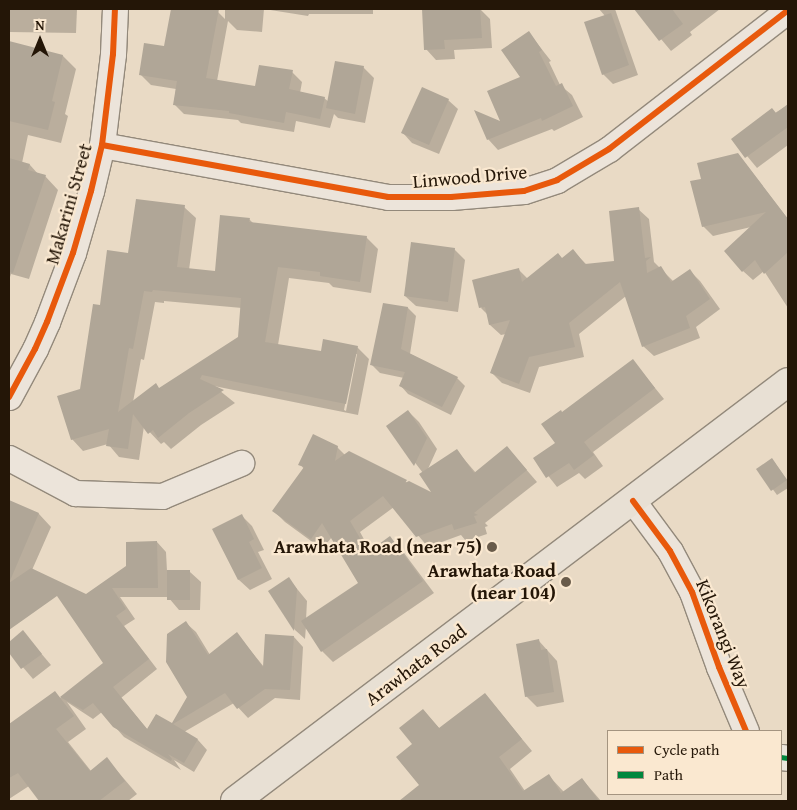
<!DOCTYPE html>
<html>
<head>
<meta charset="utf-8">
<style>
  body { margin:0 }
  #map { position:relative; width:797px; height:810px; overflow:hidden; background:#e9dac5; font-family:"Gentium Book Plus",serif }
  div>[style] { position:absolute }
  .shadow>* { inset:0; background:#0003 }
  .building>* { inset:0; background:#b0a697 }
  .roads { filter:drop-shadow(1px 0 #93897b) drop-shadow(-1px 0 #93897b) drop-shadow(0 1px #93897b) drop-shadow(0 -1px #93897b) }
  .minor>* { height:25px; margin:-12.5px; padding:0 12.5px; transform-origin:12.5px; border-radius:12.5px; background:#ece4da }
  .major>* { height:28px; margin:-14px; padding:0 14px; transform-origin:14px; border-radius:14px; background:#e8e0d4 }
  .quiet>* { height:5px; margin-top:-2.5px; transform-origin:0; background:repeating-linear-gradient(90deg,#00873e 0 10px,transparent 0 15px) }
  .cycleway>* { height:6px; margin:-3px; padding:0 3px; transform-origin:3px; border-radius:3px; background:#e8590c }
  .dots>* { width:14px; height:14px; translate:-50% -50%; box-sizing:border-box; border:2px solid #fae8d0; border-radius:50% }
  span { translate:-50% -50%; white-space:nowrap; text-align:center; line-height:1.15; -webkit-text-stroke:4.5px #fae8d0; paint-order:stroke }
  .street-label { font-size:19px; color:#241607 }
  .poi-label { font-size:19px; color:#241607; font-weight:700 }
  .right { translate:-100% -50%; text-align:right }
  .frame { position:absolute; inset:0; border:10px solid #241607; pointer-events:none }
  .legend { position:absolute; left:607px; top:730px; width:175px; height:65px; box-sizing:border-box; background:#fae8d0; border:1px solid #a49480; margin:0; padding:6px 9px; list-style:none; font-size:15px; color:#241607 }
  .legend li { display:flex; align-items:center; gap:10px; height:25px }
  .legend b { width:25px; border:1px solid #a49480 }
  .north { position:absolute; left:15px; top:15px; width:50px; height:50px; -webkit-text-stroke:4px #fae8d0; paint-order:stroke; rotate:0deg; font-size:14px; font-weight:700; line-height:20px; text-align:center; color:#241607 }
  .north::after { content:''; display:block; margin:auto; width:18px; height:22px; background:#241607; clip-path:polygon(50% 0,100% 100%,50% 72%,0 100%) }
</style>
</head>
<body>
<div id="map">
  <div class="shadow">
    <div style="clip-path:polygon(9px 9px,77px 9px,76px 33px,9px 32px)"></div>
    <div style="clip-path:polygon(172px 9px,200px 9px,218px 12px,225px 19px,225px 9px,373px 9px,373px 14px,309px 14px,308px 16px,264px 9px,262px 32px,237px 30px,228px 21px,217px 81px,256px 88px,292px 72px,302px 82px,300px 93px,324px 98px,329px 102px,363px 67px,374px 78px,365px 123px,338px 118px,334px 114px,330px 128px,296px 121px,294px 132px,241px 123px,238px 120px,184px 114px,174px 104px,176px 89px,151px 85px,140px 74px,165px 47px)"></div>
    <div style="clip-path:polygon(424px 9px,480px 9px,490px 19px,492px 48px,454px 50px,455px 59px,436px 60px,426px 49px)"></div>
    <div style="clip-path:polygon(599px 9px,615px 9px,638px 75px,613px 84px,603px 74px,605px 16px)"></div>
    <div style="clip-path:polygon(636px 9px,720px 9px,690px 32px,692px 35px,671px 51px)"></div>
    <div style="clip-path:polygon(529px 33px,551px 61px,549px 62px,560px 85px,572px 95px,583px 117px,554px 131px,552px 129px,498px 150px,488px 139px,503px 124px,522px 78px)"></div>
    <div style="clip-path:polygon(9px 42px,63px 56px,76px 69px,65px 114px,68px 116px,61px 143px,28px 135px,22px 163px,30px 165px,39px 175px,45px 176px,58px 190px,29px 279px,11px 274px,9px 280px)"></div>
    <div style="clip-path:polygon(448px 100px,458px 109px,439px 154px,412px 143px,403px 133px)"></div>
    <div style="clip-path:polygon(788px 105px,788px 145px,757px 168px,733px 139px)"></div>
    <div style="clip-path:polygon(738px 154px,788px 219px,788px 308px,764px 271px,753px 280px,743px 271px,751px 227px,713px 236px,703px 226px,702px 180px)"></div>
    <div style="clip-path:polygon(evenodd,184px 207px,196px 218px,189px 270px,216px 272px,249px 219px,254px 224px,366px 237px,378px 249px,371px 293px,333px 287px,329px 283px,289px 278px,278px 345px,322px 352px,357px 347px,369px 359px,358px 415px,214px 386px,235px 403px,201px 425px,171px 449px,164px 442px,161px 444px,144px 426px,139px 460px,119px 457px,108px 444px,83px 451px,72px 439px,101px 307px,130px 254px,184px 207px,164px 301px,242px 308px,239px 338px,160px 389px,133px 402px,141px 359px,144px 360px,155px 302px,164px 303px,164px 301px,184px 207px,355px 354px,357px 354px,346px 411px,344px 410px,355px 354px)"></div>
    <div style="clip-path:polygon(638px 209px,649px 219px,654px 262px,674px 282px,690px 271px,700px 281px,720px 309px,696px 327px,700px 338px,654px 356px,643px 346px,626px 296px,579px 334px,584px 357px,539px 367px,530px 393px,502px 383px,491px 372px,506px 334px,501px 335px,490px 325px,488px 315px,481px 308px,518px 269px,528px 279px,562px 260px,573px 251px,587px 265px,616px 262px)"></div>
    <div style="clip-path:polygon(454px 249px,465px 260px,458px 312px,416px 306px,405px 296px)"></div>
    <div style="clip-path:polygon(384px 304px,408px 308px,416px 316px,410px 354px,457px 378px,465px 386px,451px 415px,408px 394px,400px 385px,404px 378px,380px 373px,371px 364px)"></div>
    <div style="clip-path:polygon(633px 361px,664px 399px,593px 452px,603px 466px,585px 479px,579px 473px,557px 487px,535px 459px,556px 444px,563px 413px)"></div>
    <div style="clip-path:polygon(408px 411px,419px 422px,437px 449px,427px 471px,457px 451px,476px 473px,507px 447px,537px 482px,485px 523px,488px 526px,485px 527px,487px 534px,466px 541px,461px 535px,428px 547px,394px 507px,360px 532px,371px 552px,390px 538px,401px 549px,434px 593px,333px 662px,322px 651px,306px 626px,305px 639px,295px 630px,270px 592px,289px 579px,307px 601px,306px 620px,360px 583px,332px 537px,322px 549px,285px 522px,274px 511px,304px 469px,300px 464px,337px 447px,345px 455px,435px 495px,423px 473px,387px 426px)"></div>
    <div style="clip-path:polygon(772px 459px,788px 481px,788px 488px,777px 495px,758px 469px)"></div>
    <div style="clip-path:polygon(9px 502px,39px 514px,51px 527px,32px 570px,63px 591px,9px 627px)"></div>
    <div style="clip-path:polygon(242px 516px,252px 526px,264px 550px,258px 552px,272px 579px,250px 590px,239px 580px,214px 530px)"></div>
    <div style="clip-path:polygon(157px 542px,166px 552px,167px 571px,190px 572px,201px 582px,200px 610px,179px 610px,168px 597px,120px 597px,135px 619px,124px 626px,157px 669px,121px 698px,148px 730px,172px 725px,188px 697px,186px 623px,196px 632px,210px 655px,237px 634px,264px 667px,294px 637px,303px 647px,300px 700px,275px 698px,248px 718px,234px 703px,184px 732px,198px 740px,207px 750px,194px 772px,174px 760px,181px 770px,124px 737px,102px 712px,93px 719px,67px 702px,86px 729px,68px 742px,91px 771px,107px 759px,137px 794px,128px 801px,41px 801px,29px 786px,9px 799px,9px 725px,55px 693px,60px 698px,105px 664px,86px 596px,128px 567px)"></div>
    <div style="clip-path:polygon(23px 632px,51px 665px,33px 679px,9px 651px,9px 645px)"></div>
    <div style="clip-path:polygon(539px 641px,557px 661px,564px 702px,537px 707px,526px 696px)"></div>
    <div style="clip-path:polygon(485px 694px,532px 751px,510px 769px,525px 791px,549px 776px,564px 792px,582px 779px,601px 801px,420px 801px,412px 792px,420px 785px,414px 745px,423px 710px,440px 729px)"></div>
  </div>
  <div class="building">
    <div style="clip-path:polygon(171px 9px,219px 9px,206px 78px,255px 86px,259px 65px,293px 70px,289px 89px,325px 97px,320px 119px,286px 112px,284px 123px,229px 113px,229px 111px,173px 105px,177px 81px,139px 75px,144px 43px,164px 46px)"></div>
    <div style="clip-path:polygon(422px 9px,480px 9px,482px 38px,444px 40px,445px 49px,424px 50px)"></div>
    <div style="clip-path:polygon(634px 9px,672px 9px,683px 24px,659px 41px)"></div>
    <div style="clip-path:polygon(611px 13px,629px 65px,602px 75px,584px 22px)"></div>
    <div style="clip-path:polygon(529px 31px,542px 50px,539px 52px,556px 86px,562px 83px,573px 106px,542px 121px,541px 118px,487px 140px,474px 110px,500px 121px,487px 91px,520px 77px,501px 50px)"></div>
    <div style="clip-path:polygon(9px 41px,63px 55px,52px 101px,55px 102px,48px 130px,9px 121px)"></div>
    <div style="clip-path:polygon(335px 61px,364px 66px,355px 114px,326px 108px)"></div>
    <div style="clip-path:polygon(422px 87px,449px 99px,429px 145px,401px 133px)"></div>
    <div style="clip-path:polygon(788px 104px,788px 127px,745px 158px,731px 139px,772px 108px,776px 113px)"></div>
    <div style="clip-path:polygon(738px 153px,788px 219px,788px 252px,764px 274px,755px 260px,742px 272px,724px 251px,766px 212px,702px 227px,690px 181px,701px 179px,697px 163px)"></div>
    <div style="clip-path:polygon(9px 158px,30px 164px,28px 170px,46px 175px,13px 273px,9px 272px)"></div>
    <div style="clip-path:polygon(evenodd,136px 199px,185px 205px,177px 267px,215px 271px,220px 215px,250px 218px,249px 222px,367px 236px,360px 282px,320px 276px,320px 272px,278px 267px,265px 342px,321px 351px,323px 339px,358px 346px,346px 404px,202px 375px,200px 379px,224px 390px,189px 413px,158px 438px,153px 430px,148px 434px,133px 414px,128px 449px,106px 446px,109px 429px,71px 440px,57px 396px,80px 389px,93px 304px,100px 305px,107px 250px,128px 253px,136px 199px,153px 290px,241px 298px,238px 337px,159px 388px,156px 383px,118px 412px,129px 348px,133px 349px,144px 291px,152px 292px,153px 290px)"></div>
    <div style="clip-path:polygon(639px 207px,645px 258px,651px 257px,646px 261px,647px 273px,661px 266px,671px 282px,690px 269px,710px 299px,686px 316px,690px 328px,642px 347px,620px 282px,569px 323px,575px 347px,529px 357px,519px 384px,490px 373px,510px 320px,489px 325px,485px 307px,479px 308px,472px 280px,519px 268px,522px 282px,558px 253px,562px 258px,573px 249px,585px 264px,614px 261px,609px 211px)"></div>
    <div style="clip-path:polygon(411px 242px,455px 248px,448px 302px,404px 296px)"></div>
    <div style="clip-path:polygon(383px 303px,408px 307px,401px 349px,458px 377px,442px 407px,399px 386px,405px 372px,370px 365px)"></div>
    <div style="clip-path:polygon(633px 359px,655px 388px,584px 442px,594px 455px,574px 470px,569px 463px,546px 478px,533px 458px,555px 443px,541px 424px,561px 410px,562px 412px)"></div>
    <div style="clip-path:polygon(408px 410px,427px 438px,414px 466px,386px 426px)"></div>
    <div style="clip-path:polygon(313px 434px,338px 446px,335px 461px,349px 451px,407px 480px,405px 483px,409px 481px,431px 492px,419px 474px,457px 449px,474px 473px,507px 446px,527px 470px,474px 513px,478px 515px,474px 516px,477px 523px,454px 530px,452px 524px,416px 537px,383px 496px,350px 521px,368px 552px,390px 536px,423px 581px,321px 652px,301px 621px,358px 583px,322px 523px,311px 539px,272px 511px,304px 467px,298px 465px)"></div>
    <div style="clip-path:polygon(772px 458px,787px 480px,771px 491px,756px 469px)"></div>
    <div style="clip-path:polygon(9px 500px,39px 513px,9px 583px,31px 568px,86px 594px,126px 566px,126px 542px,157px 541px,158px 588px,112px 588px,126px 609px,116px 616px,149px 659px,113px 687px,147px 729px,156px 714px,172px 723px,187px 697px,166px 662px,167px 634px,186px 621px,208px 655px,237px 632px,263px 667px,265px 634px,294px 636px,290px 690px,265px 689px,237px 709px,225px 693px,173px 724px,198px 739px,184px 763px,168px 754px,172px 759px,171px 761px,113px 727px,93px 703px,83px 710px,60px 697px,103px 663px,57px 596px,9px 630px)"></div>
    <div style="clip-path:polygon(242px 514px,254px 539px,249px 542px,262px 568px,238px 580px,212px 529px)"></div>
    <div style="clip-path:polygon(167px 570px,190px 570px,190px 600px,167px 600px)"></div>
    <div style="clip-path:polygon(289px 577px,297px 589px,294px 631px,268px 591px)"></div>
    <div style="clip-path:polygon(23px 630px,42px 654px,21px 669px,9px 653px,9px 642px)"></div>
    <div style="clip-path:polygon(539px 639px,541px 650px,547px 649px,554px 692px,525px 697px,516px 644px)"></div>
    <div style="clip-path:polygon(55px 691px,74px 716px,56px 729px,90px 771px,107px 757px,125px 781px,99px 801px,39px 801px,18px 773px,9px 778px,9px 724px)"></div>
    <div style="clip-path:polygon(485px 693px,522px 739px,499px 757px,523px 791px,549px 774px,561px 793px,582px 778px,599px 801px,399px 801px,419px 785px,396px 757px,412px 744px,399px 728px,423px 709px,439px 728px)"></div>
  </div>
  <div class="roads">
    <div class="minor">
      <div style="left:102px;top:145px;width:291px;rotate:10.3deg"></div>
      <div style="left:388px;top:197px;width:63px"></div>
      <div style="left:451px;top:197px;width:73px;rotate:-4.7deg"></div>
      <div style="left:524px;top:191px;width:35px;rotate:-18deg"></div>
      <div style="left:557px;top:180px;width:61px;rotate:-30.8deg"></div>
      <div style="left:609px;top:149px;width:227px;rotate:-37.8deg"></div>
      <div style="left:9px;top:397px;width:55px;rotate:-61.6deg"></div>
      <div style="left:35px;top:349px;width:30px;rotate:-66deg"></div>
      <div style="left:47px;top:322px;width:74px;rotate:-69.4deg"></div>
      <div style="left:73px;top:253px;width:65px;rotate:-73.8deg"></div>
      <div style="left:91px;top:191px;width:47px;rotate:-76.6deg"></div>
      <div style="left:102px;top:145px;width:92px;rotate:-83.1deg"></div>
      <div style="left:113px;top:54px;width:45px;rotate:-87.5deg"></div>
      <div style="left:9px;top:458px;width:75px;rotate:27.9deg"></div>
      <div style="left:75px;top:493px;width:87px;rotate:2deg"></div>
      <div style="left:162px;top:496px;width:86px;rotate:-22.7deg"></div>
      <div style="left:633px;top:501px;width:62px;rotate:53.5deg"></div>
      <div style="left:670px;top:551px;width:47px;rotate:61.8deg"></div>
      <div style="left:692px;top:592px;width:80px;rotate:70.2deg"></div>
      <div style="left:719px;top:667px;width:69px;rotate:67.1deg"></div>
      <div style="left:781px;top:757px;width:7px;rotate:8deg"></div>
    </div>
    <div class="major">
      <div style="left:235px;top:801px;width:694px;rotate:-37.15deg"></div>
    </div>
  </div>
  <div class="quiet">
    <div style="left:781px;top:757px;width:7px;rotate:8deg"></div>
  </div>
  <div class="cycleway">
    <div style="left:102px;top:145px;width:291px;rotate:10.3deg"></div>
    <div style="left:388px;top:197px;width:63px"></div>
    <div style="left:451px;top:197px;width:73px;rotate:-4.7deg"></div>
    <div style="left:524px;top:191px;width:35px;rotate:-18deg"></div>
    <div style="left:557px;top:180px;width:61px;rotate:-30.8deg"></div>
    <div style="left:609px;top:149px;width:227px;rotate:-37.8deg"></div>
    <div style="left:9px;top:397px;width:55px;rotate:-61.6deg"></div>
    <div style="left:35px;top:349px;width:30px;rotate:-66deg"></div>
    <div style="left:47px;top:322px;width:74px;rotate:-69.4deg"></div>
    <div style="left:73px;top:253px;width:65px;rotate:-73.8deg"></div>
    <div style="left:91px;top:191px;width:47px;rotate:-76.6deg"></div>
    <div style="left:102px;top:145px;width:92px;rotate:-83.1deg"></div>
    <div style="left:113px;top:54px;width:45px;rotate:-87.5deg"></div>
    <div style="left:633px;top:501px;width:62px;rotate:53.5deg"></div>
    <div style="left:670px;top:551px;width:47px;rotate:61.8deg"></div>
    <div style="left:692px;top:592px;width:80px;rotate:70.2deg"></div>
    <div style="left:719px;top:667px;width:69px;rotate:67.1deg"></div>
  </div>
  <div class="dots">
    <div style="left:492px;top:547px;background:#695b4a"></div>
    <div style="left:566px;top:582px;background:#695b4a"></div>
  </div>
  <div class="street-label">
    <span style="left:470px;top:177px;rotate:-5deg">Linwood Drive</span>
    <span style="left:69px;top:204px;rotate:-74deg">Makarini Street</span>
    <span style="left:723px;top:634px;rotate:68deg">Kikorangi Way</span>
    <span style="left:416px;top:665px;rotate:-37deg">Arawhata Road</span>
  </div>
  <div class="poi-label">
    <span class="right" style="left:482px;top:547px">Arawhata Road (near 75)</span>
    <span class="right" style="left:556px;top:582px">Arawhata Road<br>(near 104)</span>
  </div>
  <div class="frame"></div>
  <ul class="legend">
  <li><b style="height:6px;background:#e8590c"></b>Cycle path</li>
  <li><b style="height:6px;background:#00873e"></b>Path</li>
  </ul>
  <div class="north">N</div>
</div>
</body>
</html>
